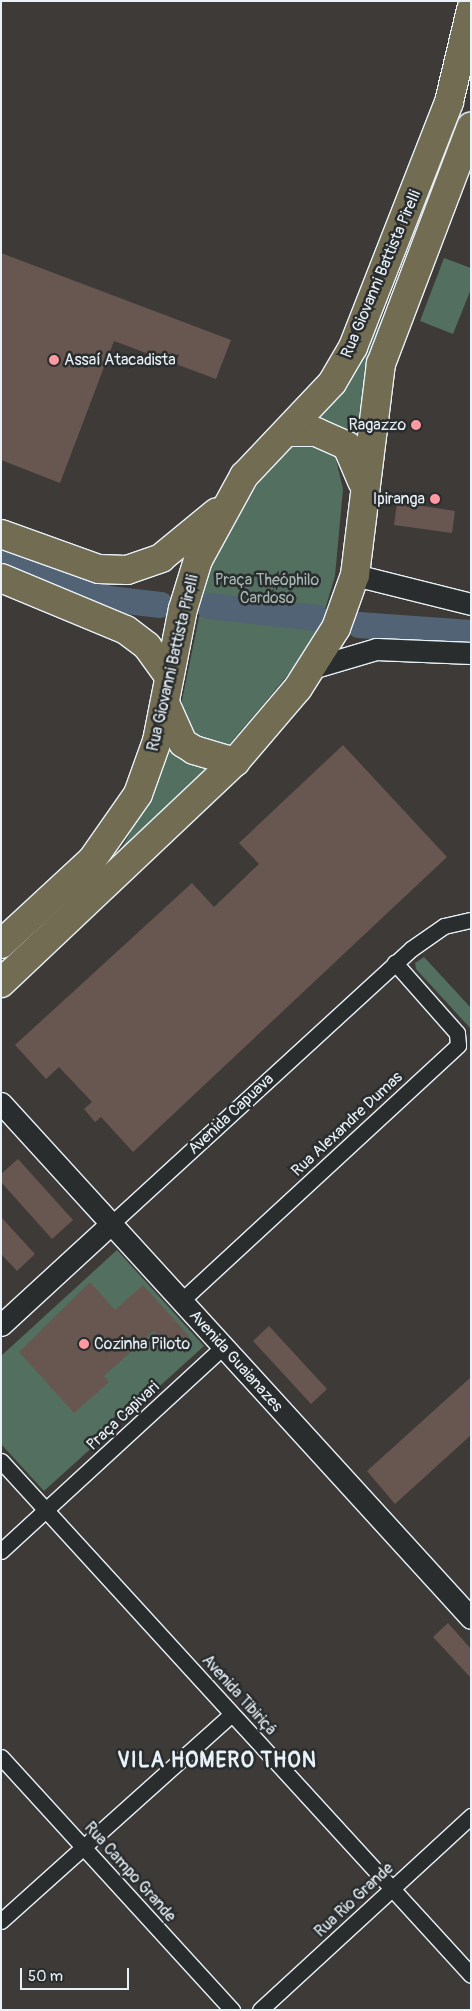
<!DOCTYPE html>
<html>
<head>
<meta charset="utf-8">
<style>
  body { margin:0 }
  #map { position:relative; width:472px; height:2011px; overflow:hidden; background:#3d3a38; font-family:Pangolin,sans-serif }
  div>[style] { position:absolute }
  .green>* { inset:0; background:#536f5f }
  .stream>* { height:4.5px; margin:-2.25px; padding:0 2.25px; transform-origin:2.25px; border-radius:2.25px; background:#516374 }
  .river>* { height:26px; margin:-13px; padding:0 13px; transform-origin:13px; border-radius:13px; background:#516374 }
  .building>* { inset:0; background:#685751 }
  .roads { filter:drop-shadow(1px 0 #e8f1f8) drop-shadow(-1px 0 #e8f1f8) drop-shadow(0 1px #e8f1f8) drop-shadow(0 -1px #e8f1f8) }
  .street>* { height:15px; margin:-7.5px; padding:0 7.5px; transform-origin:7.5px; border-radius:7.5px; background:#2a2d2e }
  .secondary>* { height:21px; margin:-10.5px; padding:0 10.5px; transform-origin:10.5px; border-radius:10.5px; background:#2a2d2e }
  .highway>* { height:28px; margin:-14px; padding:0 14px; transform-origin:14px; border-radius:14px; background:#726c52 }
  .dots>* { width:14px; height:14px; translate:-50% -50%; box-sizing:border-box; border:2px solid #2a2d2e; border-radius:50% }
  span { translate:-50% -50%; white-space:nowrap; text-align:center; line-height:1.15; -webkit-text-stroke:5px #2a2d2e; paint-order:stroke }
  .street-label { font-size:16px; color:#e8f1f8 }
  .poi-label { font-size:16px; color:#e8f1f8 }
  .left { translate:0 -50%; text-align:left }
  .right { translate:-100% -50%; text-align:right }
  .park-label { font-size:16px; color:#a5b6b3 }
  .district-label { font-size:21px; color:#e8f1f8; font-weight:700; letter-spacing:1px }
  .frame { position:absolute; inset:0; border:2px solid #e8f1f8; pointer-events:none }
  .scale { position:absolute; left:20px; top:1968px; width:109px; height:22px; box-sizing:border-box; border:2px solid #e8f1f8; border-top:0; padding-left:6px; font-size:15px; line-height:18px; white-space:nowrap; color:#e8f1f8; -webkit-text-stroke:4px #2a2d2e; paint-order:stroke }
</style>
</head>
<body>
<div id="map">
  <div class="green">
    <div style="clip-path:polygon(444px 258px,471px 268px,471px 289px,453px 334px,420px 321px)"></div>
    <div style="clip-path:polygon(382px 318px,386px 319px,372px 359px,357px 439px,342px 427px,316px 420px,355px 374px)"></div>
    <div style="clip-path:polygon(306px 442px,335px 455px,343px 489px,335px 576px,321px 623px,292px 670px,228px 746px,201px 740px,188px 726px,181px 705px,209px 569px,230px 523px,267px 471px,290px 445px)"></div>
    <div style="clip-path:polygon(170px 742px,214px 767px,102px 871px,120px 851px,148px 800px)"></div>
    <div style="clip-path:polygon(424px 957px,471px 1008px,471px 1029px,416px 969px,415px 963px)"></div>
    <div style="clip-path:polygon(117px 1250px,204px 1346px,44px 1491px,1px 1444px,1px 1356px)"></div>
  </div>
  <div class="stream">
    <div style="left:375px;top:639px;width:11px;rotate:-90deg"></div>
  </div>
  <div class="river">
    <div style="left:1px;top:555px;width:117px;rotate:22.2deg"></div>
    <div style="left:109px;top:599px;width:52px;rotate:6.6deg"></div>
    <div style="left:209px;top:606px;width:108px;rotate:6.4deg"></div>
    <div style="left:359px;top:625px;width:112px;rotate:4.1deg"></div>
  </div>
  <div class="building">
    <div style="clip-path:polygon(1px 253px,231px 340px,216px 379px,114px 341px,60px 483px,1px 460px)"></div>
    <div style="clip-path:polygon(397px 502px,455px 511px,452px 533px,394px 525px)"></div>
    <div style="clip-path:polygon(343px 745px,447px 857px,133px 1152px,101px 1117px,95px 1122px,84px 1109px,92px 1102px,59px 1067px,46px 1079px,15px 1045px,192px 883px,214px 907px,259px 864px,239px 843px)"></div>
    <div style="clip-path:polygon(18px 1159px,73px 1220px,52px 1239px,1px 1182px,1px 1174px)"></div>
    <div style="clip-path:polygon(1px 1217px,35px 1254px,17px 1271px,1px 1254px)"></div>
    <div style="clip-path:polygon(90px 1282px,115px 1310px,143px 1285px,189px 1336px,172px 1351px,154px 1331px,104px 1376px,109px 1382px,74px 1413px,19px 1352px)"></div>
    <div style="clip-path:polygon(269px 1326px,327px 1389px,311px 1404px,253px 1341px)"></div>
    <div style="clip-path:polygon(471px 1377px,471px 1435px,395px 1504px,367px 1471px)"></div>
    <div style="clip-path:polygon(448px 1623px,471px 1649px,471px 1678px,433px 1637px)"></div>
  </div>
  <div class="roads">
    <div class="street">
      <div style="left:111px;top:1224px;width:407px;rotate:-42.5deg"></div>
      <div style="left:411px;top:949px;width:40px;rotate:-34.9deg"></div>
      <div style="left:444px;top:926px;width:28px;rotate:-13deg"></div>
      <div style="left:181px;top:1301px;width:377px;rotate:-42.7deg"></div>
      <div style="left:458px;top:1045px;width:12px;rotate:-95deg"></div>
      <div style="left:457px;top:1033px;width:94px;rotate:-131.5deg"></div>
      <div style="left:1px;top:1461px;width:696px;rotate:47.56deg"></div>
      <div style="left:1px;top:1551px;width:301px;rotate:-42.6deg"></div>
      <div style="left:1px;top:1757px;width:343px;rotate:47.6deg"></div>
      <div style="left:1px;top:1921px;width:310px;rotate:-41.9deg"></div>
      <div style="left:260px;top:2010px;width:287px;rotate:-42.6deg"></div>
    </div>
    <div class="secondary">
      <div style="left:355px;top:575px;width:120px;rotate:14deg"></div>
      <div style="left:312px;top:668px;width:67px;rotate:-16.5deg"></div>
      <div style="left:376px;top:649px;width:95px;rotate:2.4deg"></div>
      <div style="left:1px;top:1103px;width:697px;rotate:47.62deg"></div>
      <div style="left:1px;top:1325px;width:149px;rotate:-42.6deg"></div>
    </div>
    <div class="highway">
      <div style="left:287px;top:432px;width:29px"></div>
      <div style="left:316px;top:432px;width:34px;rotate:24deg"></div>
      <div style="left:347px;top:446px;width:39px;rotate:67deg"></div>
      <div style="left:1px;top:534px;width:104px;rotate:19.7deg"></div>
      <div style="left:99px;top:569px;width:28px;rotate:2deg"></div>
      <div style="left:127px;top:570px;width:36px;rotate:-19deg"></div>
      <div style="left:161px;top:558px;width:72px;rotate:-39.4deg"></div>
      <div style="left:1px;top:578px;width:135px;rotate:22.6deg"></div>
      <div style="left:126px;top:630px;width:26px;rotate:37deg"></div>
      <div style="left:147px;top:646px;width:37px;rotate:54deg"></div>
      <div style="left:165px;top:703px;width:44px;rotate:65.8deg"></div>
      <div style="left:183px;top:743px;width:13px;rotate:32deg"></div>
      <div style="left:194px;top:750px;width:43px;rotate:16.3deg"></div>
      <div style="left:1px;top:944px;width:124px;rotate:-42.7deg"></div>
      <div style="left:92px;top:860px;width:80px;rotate:-55.1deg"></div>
      <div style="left:138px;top:794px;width:56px;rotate:-70.3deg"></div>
      <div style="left:157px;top:741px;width:135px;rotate:-78.9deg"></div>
      <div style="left:183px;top:609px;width:51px;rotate:-73deg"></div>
      <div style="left:198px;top:560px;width:96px;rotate:-61.3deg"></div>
      <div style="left:244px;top:476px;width:128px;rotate:-46.6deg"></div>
      <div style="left:332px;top:383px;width:42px;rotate:-59.7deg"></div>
      <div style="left:353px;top:347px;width:263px;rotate:-68.6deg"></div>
      <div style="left:449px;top:102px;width:95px;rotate:-76.6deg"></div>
      <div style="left:1px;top:983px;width:322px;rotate:-43.4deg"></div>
      <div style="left:235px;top:762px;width:97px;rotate:-49.6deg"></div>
      <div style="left:298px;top:688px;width:71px;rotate:-57.7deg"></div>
      <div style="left:336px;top:628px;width:56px;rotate:-70.3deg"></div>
      <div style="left:355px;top:575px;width:213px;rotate:-83deg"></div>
      <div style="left:381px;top:364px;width:254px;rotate:-69.2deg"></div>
    </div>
  </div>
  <div class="dots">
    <div style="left:54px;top:360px;background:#ff9aa2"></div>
    <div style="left:416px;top:425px;background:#ff9aa2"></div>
    <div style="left:435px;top:499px;background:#ff9aa2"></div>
    <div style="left:84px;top:1344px;background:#ff9aa2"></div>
  </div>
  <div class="street-label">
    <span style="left:381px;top:274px;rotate:-67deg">Rua Giovanni Battista Pirelli</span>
    <span style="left:173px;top:663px;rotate:-77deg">Rua Giovanni Battista Pirelli</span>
    <span style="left:231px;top:1114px;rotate:-43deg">Avenida Capuava</span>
    <span style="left:347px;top:1124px;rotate:-43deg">Rua Alexandre Dumas</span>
    <span style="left:236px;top:1361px;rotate:48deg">Avenida Guaianazes</span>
    <span style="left:123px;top:1416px;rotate:-43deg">Praça Capivari</span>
    <span style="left:239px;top:1695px;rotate:48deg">Avenida Tibiriçá</span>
    <span style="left:130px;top:1872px;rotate:48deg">Rua Campo Grande</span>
    <span style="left:354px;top:1900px;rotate:-43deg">Rua Rio Grande</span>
  </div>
  <div class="poi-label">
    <span class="left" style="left:64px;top:360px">Assaí Atacadista</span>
    <span class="right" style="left:406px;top:425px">Ragazzo</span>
    <span class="right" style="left:425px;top:499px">Ipiranga</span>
    <span class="left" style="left:94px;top:1344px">Cozinha Piloto</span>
  </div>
  <div class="park-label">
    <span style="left:267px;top:589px">Praça Theóphilo<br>Cardoso</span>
  </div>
  <div class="district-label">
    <span style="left:217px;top:1761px">VILA HOMERO THON</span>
  </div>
  <div class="frame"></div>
  <div class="scale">50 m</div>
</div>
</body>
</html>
